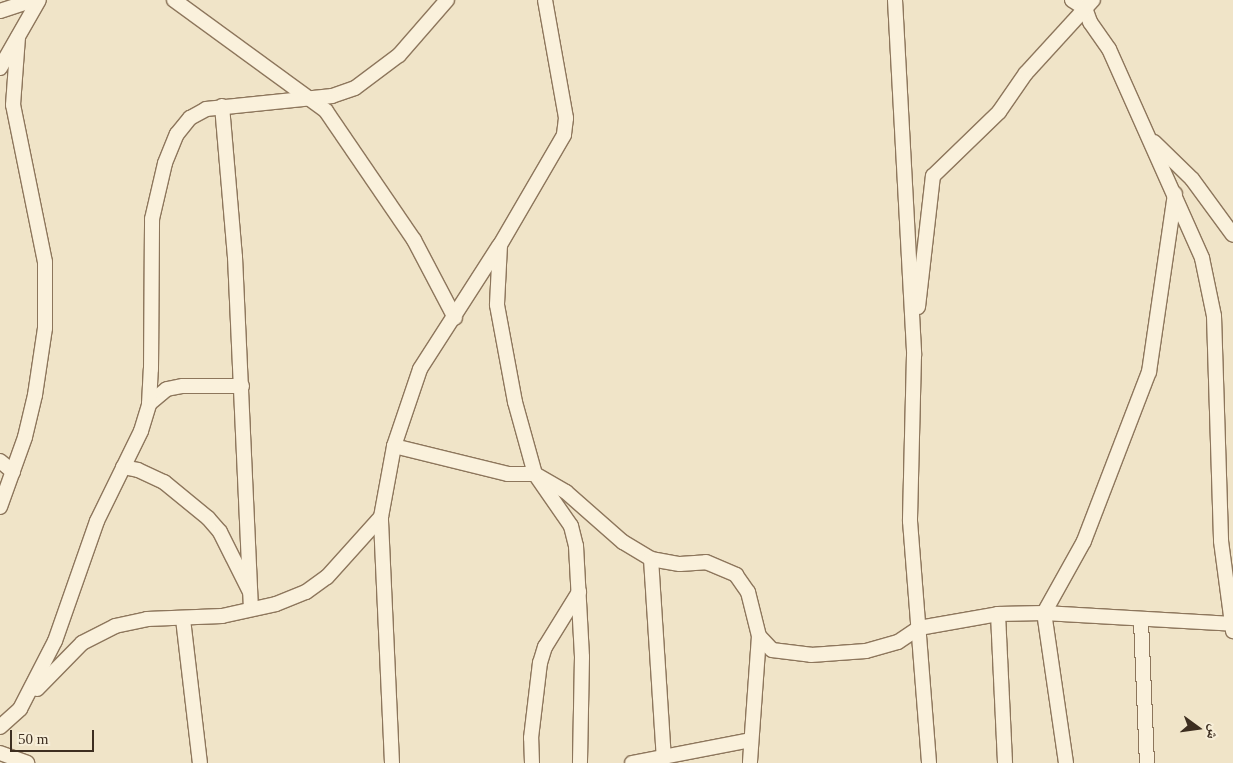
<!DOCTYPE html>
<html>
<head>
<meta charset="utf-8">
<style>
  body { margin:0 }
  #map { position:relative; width:1233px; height:763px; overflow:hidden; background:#f0e4c8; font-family:"Times New Roman","Noto Naskh Arabic",serif }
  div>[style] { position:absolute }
  .roads { filter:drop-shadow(1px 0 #8d765c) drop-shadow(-1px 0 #8d765c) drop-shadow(0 1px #8d765c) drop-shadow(0 -1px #8d765c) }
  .minor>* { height:14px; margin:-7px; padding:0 7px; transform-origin:7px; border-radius:7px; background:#faf1dc }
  span { translate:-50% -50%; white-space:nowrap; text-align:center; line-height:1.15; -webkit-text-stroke:5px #f7eed8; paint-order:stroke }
  .north { position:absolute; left:1173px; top:703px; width:50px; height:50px; -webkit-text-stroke:4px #f7eed8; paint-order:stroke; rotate:104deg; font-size:14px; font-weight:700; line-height:20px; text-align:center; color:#3d2e20 }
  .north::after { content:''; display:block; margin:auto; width:18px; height:22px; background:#3d2e20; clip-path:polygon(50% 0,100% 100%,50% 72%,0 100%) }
  .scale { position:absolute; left:10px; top:730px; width:84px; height:22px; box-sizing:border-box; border:2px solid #3d2e20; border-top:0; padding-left:6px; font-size:15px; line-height:18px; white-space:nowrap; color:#3d2e20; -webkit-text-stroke:4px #f7eed8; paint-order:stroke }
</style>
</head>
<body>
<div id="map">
  <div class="roads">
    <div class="minor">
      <div style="left:174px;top:0;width:188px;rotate:36.1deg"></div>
      <div style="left:326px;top:111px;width:156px;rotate:55.7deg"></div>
      <div style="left:414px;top:240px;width:88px;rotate:62.3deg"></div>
      <div style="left:545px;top:0;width:120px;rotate:79.9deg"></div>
      <div style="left:566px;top:118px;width:17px;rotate:97deg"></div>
      <div style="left:564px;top:135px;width:127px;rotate:120.2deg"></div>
      <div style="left:500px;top:245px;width:60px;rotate:92.9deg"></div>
      <div style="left:497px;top:305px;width:99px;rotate:79.5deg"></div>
      <div style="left:515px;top:402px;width:75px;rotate:74.5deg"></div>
      <div style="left:535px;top:474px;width:63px;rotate:55.3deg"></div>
      <div style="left:571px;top:526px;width:21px;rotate:76deg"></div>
      <div style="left:576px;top:546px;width:111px;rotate:86.9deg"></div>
      <div style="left:582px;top:657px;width:106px;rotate:91.1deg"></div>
      <div style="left:895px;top:0;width:356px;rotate:86.9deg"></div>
      <div style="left:914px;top:355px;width:166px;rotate:91.4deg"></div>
      <div style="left:910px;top:521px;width:243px;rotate:85.5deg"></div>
      <div style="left:1072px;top:0;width:15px;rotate:32deg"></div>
      <div style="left:1085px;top:8px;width:15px;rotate:70deg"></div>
      <div style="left:1090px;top:22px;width:33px;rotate:55deg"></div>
      <div style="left:1109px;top:49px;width:229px;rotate:66deg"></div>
      <div style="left:1202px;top:258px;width:59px;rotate:78.3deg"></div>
      <div style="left:1214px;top:316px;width:225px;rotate:88.2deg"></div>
      <div style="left:1221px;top:541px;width:91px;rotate:82.4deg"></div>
      <div style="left:0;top:11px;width:35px;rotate:-18deg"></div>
      <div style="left:0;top:68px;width:78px;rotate:-60.2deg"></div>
      <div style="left:222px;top:106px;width:152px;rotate:85.1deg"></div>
      <div style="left:235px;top:257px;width:347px;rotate:87.4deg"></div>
      <div style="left:1154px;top:142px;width:53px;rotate:44.2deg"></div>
      <div style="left:1192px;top:179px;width:69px;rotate:53.8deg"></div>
      <div style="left:918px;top:307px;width:132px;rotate:-83.5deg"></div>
      <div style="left:933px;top:176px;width:92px;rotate:-44.1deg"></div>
      <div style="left:999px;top:112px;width:47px;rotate:-55.3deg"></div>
      <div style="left:1026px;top:73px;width:99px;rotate:-47.5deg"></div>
      <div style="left:149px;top:404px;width:23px;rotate:-40deg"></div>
      <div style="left:167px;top:389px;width:16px;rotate:-11deg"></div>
      <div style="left:183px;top:386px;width:59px"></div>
      <div style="left:394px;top:446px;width:117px;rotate:13.8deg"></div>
      <div style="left:508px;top:474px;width:27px"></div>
      <div style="left:535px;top:474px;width:36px;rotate:30deg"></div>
      <div style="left:566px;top:492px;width:76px;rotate:41.3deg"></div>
      <div style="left:623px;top:542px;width:33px;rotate:31deg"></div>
      <div style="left:651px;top:559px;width:29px;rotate:10deg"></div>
      <div style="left:680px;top:564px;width:26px;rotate:-4deg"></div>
      <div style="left:706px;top:562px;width:33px;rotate:23deg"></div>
      <div style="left:736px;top:575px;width:21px;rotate:55deg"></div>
      <div style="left:748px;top:592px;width:45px;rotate:76deg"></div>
      <div style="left:759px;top:636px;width:127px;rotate:94.1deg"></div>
      <div style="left:0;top:461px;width:17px;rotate:40deg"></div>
      <div style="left:123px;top:467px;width:15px;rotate:11deg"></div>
      <div style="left:138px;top:470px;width:29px;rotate:25deg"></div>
      <div style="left:164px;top:482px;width:57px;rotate:39.3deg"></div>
      <div style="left:208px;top:518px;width:18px;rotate:49deg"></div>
      <div style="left:220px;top:532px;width:65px;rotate:63.4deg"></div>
      <div style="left:0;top:507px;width:74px;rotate:-70.3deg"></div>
      <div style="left:25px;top:437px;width:43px;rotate:-76.6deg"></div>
      <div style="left:35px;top:395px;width:68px;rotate:-81.5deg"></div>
      <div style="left:45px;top:328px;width:66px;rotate:-90deg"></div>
      <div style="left:45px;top:262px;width:160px;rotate:-101.5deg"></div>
      <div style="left:13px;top:105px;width:68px;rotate:-85.8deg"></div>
      <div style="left:651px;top:559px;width:199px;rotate:86.3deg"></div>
      <div style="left:998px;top:614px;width:149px;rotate:87.3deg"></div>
      <div style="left:183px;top:619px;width:145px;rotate:83.3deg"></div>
      <div style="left:1141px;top:621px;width:142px;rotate:87.6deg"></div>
      <div style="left:759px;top:636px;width:19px;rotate:47deg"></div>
      <div style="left:772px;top:650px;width:39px;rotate:7deg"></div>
      <div style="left:811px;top:655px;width:55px;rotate:-4.2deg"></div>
      <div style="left:866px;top:651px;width:33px;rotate:-16deg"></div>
      <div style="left:898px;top:642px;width:25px;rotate:-34deg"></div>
      <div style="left:919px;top:628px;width:80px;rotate:-10deg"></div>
      <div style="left:998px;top:614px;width:46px;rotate:-1.2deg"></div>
      <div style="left:1044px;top:613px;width:189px;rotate:3.3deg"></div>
      <div style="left:37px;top:689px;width:64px;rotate:-45.6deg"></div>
      <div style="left:82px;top:643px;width:37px;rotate:-27deg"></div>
      <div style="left:115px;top:626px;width:33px;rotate:-12deg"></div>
      <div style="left:147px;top:619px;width:75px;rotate:-2.3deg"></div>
      <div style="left:222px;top:616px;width:55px;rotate:-12.5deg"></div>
      <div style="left:276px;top:604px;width:32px;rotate:-22deg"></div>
      <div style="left:306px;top:592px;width:26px;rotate:-36deg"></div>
      <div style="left:327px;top:577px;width:81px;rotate:-48deg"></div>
      <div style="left:0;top:727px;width:27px;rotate:-42deg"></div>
      <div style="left:20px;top:709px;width:76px;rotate:-62.8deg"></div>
      <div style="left:55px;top:641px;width:127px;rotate:-70.7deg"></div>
      <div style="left:97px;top:521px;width:100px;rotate:-63.9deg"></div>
      <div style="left:141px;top:431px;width:28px;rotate:-73deg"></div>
      <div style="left:149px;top:404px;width:35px;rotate:-87deg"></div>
      <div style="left:151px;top:369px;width:150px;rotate:-89.6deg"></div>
      <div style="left:152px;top:219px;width:57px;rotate:-76.9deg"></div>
      <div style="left:165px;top:163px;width:31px;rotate:-68deg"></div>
      <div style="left:177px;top:134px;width:21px;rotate:-51deg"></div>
      <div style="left:190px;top:118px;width:18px;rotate:-29deg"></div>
      <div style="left:206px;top:109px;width:127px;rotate:-5.9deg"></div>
      <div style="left:332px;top:96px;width:24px;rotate:-19deg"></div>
      <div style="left:355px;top:88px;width:55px;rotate:-36.9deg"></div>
      <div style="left:399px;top:55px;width:73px;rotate:-48.9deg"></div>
      <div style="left:0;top:753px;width:29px;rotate:20deg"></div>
      <div style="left:392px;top:763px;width:246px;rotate:-92.6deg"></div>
      <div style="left:381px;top:517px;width:72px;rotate:-79.6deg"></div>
      <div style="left:394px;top:446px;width:81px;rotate:-71.3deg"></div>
      <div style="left:420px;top:369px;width:146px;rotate:-57.3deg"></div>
      <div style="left:532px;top:763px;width:25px;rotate:-92deg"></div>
      <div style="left:531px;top:738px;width:76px;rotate:-83.2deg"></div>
      <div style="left:540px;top:663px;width:17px;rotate:-73deg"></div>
      <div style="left:545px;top:647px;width:65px;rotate:-58.3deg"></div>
      <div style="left:632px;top:763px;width:120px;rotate:-11deg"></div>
      <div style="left:1066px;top:763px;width:152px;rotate:-98.3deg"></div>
      <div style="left:1044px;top:613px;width:82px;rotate:-60.9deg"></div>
      <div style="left:1084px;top:541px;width:181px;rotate:-69deg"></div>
      <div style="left:1149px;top:372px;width:180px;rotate:-81.7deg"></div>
    </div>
  </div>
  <div class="north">ش</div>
  <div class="scale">50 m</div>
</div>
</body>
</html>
